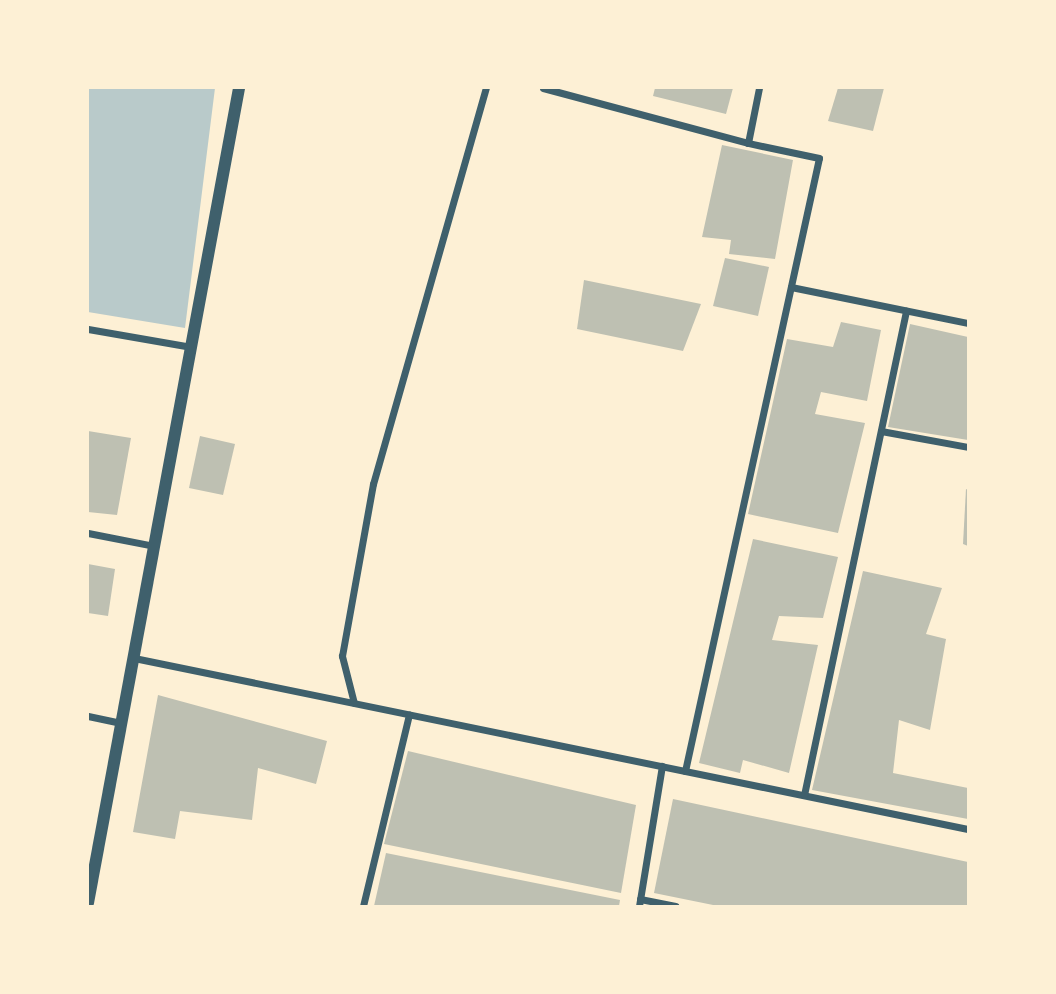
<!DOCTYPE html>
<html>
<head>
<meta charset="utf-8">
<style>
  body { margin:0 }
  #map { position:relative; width:1056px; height:994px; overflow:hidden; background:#fdf0d5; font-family:Manrope,sans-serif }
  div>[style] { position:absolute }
  .green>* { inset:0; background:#b9caca }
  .building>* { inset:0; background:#bec0b2 }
  .minor>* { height:7px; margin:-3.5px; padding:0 3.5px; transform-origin:3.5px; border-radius:3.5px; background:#3f606c }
  .tertiary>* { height:12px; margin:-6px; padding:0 6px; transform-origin:6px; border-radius:6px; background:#3f606c }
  span { translate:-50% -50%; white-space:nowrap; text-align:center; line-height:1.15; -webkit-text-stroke:7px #fdf0d5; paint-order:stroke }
  .frame { position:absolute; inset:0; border:89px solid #fdf0d5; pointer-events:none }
</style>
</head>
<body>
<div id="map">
  <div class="green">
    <div style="clip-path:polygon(88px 88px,215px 88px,185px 328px,88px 312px)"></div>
  </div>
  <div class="building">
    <div style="clip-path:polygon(655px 88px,733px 88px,726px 114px,653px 96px)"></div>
    <div style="clip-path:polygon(838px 88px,884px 88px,873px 131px,828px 121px)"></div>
    <div style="clip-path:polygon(722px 145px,793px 160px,775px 259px,729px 254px,731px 240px,702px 237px)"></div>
    <div style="clip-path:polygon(725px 258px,769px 267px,758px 316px,713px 306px)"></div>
    <div style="clip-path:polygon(584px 280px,701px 304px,683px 351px,577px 329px)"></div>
    <div style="clip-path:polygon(841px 322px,881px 330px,867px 401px,821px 392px,815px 414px,865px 423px,838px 533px,748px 514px,787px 339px,833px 347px)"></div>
    <div style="clip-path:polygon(910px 324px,968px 337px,968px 440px,888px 427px)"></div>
    <div style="clip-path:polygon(88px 431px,131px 438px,117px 515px,88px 512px)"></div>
    <div style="clip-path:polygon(200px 436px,235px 444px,223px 495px,189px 488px)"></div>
    <div style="clip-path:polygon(966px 489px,968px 490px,968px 546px,963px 544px)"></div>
    <div style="clip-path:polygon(753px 539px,838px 557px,823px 618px,779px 616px,772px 640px,818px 645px,789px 773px,743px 760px,740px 773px,699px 763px)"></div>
    <div style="clip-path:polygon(88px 564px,115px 569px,108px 616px,88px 613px)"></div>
    <div style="clip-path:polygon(863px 571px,942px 588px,926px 634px,946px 639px,930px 730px,899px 720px,893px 773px,968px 788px,968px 819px,812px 790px)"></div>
    <div style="clip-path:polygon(158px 695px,327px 741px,316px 784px,258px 768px,252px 820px,180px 811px,175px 839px,133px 832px)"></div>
    <div style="clip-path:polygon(408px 751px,636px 805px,621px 893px,384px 844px)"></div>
    <div style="clip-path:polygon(673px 799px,968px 862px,968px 906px,718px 906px,654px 893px)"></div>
    <div style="clip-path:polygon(386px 853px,620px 900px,619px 906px,374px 906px)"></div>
  </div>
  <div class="minor">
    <div style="left:543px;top:88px;width:212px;rotate:15deg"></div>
    <div style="left:791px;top:287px;width:181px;rotate:11.5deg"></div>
    <div style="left:88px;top:329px;width:105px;rotate:9.9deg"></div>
    <div style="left:881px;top:431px;width:88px;rotate:10.4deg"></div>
    <div style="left:88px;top:533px;width:67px;rotate:11.1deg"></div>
    <div style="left:134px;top:658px;width:851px;rotate:11.59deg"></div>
    <div style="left:354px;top:703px;width:49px;rotate:-104.3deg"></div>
    <div style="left:342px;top:656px;width:175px;rotate:-79.8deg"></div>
    <div style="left:373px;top:484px;width:412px;rotate:-74.1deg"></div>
    <div style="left:88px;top:716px;width:35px;rotate:12deg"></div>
    <div style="left:685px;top:771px;width:627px;rotate:-77.67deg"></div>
    <div style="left:819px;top:158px;width:73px;rotate:-168.1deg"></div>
    <div style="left:748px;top:143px;width:56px;rotate:-78.7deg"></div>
    <div style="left:804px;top:795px;width:495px;rotate:-78.1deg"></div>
    <div style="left:640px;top:899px;width:36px;rotate:11deg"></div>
    <div style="left:363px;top:906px;width:197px;rotate:-76.5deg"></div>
    <div style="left:639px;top:906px;width:142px;rotate:-80.7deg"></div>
  </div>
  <div class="tertiary">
    <div style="left:88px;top:903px;width:829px;rotate:-79.5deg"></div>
  </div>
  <div class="frame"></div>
</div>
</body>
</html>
